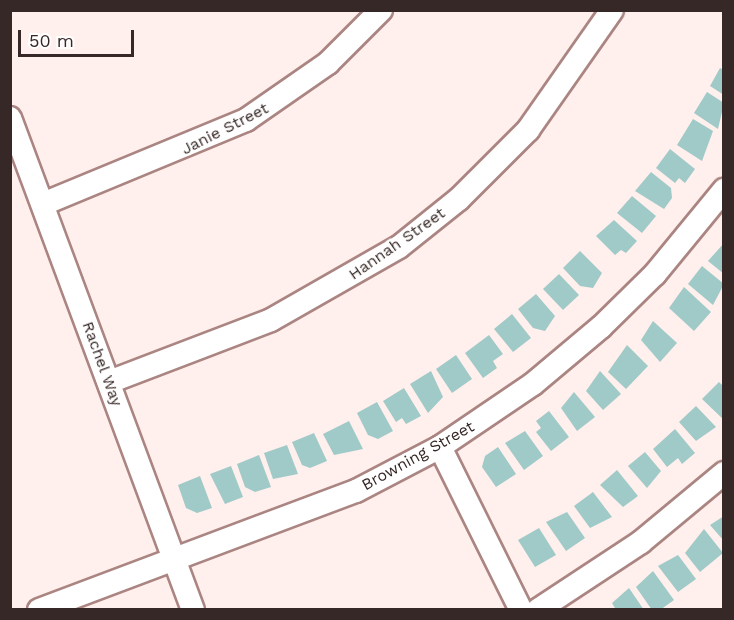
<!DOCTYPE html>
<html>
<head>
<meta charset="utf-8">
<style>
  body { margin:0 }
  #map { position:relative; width:734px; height:620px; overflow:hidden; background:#ffefed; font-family:"Work Sans",sans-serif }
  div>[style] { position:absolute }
  .building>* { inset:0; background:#9fcac7 }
  .roads { filter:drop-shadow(2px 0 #aa8582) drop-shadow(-2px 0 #aa8582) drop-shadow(0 2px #aa8582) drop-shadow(0 -2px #aa8582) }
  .minor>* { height:22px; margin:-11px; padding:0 11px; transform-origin:11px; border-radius:11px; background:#fff }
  span { translate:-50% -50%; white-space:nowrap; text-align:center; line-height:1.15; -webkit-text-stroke:4.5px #fff; paint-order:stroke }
  .street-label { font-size:16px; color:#362826 }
  .frame { position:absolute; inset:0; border:12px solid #362826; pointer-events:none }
  .scale { position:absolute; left:18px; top:30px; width:116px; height:27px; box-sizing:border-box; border:3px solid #362826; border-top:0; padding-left:8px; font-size:18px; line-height:21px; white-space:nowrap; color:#362826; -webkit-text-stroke:4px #fff; paint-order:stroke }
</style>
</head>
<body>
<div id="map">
  <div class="building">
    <div style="clip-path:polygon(720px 68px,724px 70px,724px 95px,710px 86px)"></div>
    <div style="clip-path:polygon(707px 92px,724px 103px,718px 129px,694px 113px)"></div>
    <div style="clip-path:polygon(693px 119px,713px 131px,702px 161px,677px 145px)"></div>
    <div style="clip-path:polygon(670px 149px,695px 169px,685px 183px,679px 178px,675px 183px,656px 168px)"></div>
    <div style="clip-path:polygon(651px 172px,671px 188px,672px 198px,664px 209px,635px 191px)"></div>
    <div style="clip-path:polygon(632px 196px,656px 216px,642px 233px,617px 213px)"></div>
    <div style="clip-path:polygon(614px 220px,637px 241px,626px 253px,621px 250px,615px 255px,596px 236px)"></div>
    <div style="clip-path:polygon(724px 243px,724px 274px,708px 261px)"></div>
    <div style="clip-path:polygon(580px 251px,602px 273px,593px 288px,580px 286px,563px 268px)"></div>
    <div style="clip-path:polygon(702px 266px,724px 284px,713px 305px,688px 284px)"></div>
    <div style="clip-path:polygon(559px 274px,579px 295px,563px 310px,543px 289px)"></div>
    <div style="clip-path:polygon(684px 287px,711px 312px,694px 331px,669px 308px)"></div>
    <div style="clip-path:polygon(536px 294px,555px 316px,545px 331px,533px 328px,518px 309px)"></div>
    <div style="clip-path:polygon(512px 314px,531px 338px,513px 352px,494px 329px)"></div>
    <div style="clip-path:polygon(653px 321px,677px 343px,660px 362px,641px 340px)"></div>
    <div style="clip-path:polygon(489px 335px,503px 354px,493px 361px,497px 368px,483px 378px,465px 353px)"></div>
    <div style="clip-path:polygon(627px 345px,648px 366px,626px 389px,608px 372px)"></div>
    <div style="clip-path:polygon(456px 355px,472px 379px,452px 393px,436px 369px)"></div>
    <div style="clip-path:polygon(431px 371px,443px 397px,428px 413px,410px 384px)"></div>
    <div style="clip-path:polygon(600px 371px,621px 394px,603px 410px,586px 391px)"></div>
    <div style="clip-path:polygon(719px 382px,724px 387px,724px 420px,702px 399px)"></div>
    <div style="clip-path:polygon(404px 388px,421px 416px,406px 424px,402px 418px,396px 422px,383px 401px)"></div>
    <div style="clip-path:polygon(574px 392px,595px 417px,577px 431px,561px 408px)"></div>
    <div style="clip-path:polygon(377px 402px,393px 431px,378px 439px,368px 435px,357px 413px)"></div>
    <div style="clip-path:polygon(696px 406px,716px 427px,696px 441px,679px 422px)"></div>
    <div style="clip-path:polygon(549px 411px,569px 437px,551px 451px,536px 432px,541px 428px,536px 421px)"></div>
    <div style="clip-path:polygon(349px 421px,363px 449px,334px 455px,323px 434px)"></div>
    <div style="clip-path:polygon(675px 429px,695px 453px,682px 464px,678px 458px,667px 467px,653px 449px)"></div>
    <div style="clip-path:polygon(525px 431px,543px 456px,524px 470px,505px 443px)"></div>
    <div style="clip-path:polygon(314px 433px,327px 461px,310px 468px,302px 465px,292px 442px)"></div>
    <div style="clip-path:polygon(287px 445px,298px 474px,273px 479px,264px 453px)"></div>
    <div style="clip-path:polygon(498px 447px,516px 474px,496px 487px,482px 467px,485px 456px)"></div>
    <div style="clip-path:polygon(645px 452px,661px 471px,647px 488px,628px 466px)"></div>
    <div style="clip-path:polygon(259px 455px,271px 487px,255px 492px,245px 487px,237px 464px)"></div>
    <div style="clip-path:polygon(231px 466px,243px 497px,225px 504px,210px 474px)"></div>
    <div style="clip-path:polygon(617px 470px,638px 496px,623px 507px,600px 485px)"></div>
    <div style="clip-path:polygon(200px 476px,212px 508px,197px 513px,186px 508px,178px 485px)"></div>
    <div style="clip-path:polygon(593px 492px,612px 517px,590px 528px,574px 506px)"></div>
    <div style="clip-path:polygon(567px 512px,585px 538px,566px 551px,546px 522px)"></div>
    <div style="clip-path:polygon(724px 516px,724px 541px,710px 525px)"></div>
    <div style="clip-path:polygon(539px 528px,556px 555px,535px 567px,518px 540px)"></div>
    <div style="clip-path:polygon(704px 529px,723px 553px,700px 572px,685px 553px)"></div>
    <div style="clip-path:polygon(678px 555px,696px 579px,678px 592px,658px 566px)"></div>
    <div style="clip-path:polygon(653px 571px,674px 600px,660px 610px,652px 610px,636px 587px)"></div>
    <div style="clip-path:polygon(629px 588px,644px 610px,616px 610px,612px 603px)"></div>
  </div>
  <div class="roads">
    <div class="minor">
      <div style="left:10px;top:118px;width:525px;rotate:69.6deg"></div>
      <div style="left:43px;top:204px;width:220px;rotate:-22.5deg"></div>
      <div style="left:246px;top:120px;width:100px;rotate:-34.8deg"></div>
      <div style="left:328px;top:63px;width:75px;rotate:-45deg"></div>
      <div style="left:109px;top:382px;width:173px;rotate:-20.9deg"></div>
      <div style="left:271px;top:320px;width:147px;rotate:-29.7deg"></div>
      <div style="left:399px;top:247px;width:77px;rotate:-38.7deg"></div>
      <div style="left:459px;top:199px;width:98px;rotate:-45deg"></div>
      <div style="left:528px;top:130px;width:146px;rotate:-55deg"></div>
      <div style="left:440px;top:447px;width:182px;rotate:63.6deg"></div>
      <div style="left:39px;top:610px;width:339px;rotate:-20.6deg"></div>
      <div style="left:356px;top:491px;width:95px;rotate:-27.6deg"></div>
      <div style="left:440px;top:447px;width:112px;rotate:-34.1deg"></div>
      <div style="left:533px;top:384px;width:89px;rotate:-40deg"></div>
      <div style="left:601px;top:327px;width:76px;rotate:-44.5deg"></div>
      <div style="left:655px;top:274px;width:109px;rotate:-50.6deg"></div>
      <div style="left:538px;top:610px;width:123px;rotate:-33.4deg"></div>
      <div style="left:641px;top:542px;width:108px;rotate:-39.7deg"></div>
    </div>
  </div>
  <div class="street-label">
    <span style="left:225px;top:129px;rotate:-27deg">Janie Street</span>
    <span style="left:397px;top:244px;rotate:-35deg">Hannah Street</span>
    <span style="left:102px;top:364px;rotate:70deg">Rachel Way</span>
    <span style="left:418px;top:456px;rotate:-29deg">Browning Street</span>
  </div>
  <div class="frame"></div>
  <div class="scale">50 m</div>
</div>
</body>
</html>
